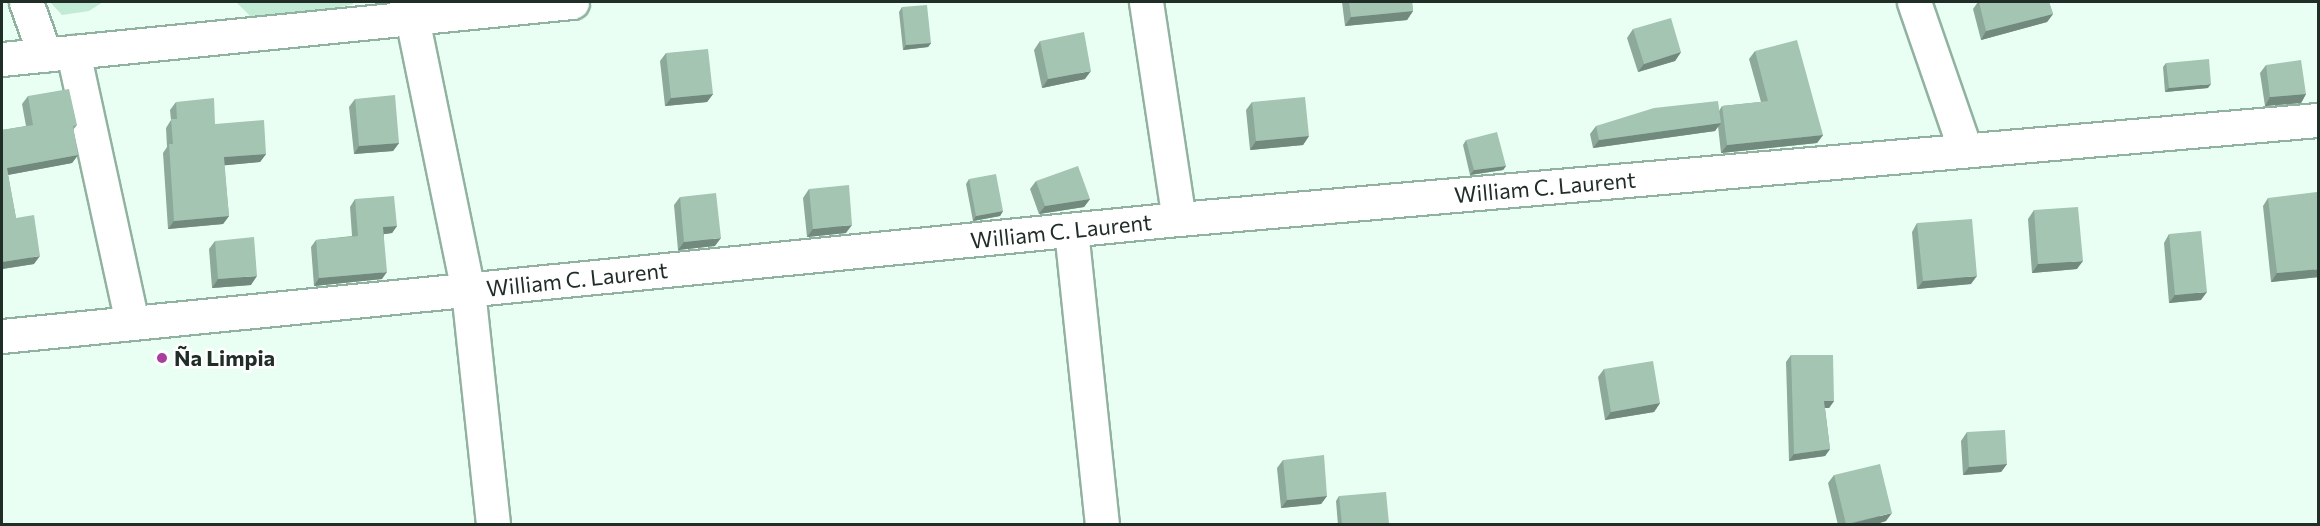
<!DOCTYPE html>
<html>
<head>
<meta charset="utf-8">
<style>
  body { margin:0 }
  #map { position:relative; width:2320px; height:526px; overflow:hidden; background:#eafff3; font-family:Commissioner,sans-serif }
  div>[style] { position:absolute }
  .green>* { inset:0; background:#c1ebd4 }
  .roads { filter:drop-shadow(2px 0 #91b2a0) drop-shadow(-2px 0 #91b2a0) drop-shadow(0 2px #91b2a0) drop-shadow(0 -2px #91b2a0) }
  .minor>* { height:33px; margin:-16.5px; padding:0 16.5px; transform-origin:16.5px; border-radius:16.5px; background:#fff }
  .wall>* { inset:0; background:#8ca999 }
  .shaded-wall>* { inset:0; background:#728a7d }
  .building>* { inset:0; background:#a3c5b2 }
  .dots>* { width:16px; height:16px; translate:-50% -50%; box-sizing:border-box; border:3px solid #fff; border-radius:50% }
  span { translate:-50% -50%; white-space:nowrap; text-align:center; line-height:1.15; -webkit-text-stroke:5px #fff; paint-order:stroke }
  .street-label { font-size:22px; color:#212e27 }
  .poi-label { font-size:22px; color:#212e27; font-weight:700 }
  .left { translate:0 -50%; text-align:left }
  .frame { position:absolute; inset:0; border:3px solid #212e27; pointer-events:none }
</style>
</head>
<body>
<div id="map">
  <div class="green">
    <div style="clip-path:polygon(50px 2px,103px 2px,89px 11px,62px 15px)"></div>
    <div style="clip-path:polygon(236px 2px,353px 2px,353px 4px,277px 23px,250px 16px)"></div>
  </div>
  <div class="roads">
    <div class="minor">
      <div style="left:26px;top:2px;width:56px;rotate:70.3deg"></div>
      <div style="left:406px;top:2px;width:17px;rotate:69deg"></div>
      <div style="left:412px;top:18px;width:278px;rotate:78.4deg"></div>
      <div style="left:468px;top:290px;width:235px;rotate:83.9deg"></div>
      <div style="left:1146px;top:2px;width:219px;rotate:81.4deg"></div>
      <div style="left:1914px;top:2px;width:156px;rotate:70.9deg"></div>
      <div style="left:73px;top:52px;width:277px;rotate:77.7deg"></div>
      <div style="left:2px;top:59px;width:573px;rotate:-5.71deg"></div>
      <div style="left:1071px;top:230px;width:296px;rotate:84deg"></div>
      <div style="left:2px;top:336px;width:1183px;rotate:-5.68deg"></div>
      <div style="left:1179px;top:219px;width:1143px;rotate:-4.97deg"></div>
    </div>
  </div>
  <div class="wall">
    <div style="clip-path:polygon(1342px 2px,1412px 2px,1413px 11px,1407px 20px,1345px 26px)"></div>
    <div style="clip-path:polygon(1978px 2px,2049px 2px,2053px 14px,2047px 22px,1981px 40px,1973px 9px)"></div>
    <div style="clip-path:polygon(902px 7px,931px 43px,928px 47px,903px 50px,899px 12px)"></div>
    <div style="clip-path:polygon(1633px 29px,1681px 52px,1675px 61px,1638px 72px,1627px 38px)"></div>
    <div style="clip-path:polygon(1040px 41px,1085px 79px,1042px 88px,1034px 50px)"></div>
    <div style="clip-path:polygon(1755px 51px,1823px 135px,1817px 143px,1721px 153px,1718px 126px,1715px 131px,1593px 148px,1590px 134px,1596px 126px,1719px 111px,1722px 106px,1761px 102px,1749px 59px)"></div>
    <div style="clip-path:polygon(666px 53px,713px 94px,707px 102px,665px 106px,660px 61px)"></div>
    <div style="clip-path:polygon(2166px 63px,2208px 88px,2165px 92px,2163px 67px)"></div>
    <div style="clip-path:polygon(2266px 65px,2306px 94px,2301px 103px,2265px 106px,2260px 73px)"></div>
    <div style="clip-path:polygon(28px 96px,77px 125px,73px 130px,78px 155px,72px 163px,8px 175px,16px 218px,34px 264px,2px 269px,2px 130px,26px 126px,22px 104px)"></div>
    <div style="clip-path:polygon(355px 99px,399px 143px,393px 151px,354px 154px,349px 107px)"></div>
    <div style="clip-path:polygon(176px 102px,215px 124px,266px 154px,260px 162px,224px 165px,229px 216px,223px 224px,168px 229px,163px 153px,167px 147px,166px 128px,171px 120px,170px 110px)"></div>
    <div style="clip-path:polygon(1252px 102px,1309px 136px,1303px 145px,1250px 150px,1246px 110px)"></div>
    <div style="clip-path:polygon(1466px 140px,1506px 166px,1503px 170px,1470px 175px,1463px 145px)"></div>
    <div style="clip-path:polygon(969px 179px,1003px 211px,1000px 216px,973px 221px,966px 184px)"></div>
    <div style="clip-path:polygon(1036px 181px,1090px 199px,1084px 207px,1039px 214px,1030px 189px)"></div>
    <div style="clip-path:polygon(809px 189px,846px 233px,807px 237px,803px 198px)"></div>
    <div style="clip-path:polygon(680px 197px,715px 246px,678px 250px,674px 205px)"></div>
    <div style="clip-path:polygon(2268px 198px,2319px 277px,2271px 282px,2263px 206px)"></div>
    <div style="clip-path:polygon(355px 199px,397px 226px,392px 233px,384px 234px,382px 279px,314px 286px,311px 247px,316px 240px,352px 236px,350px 207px)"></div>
    <div style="clip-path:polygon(2034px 210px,2077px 269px,2032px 273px,2028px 219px)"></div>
    <div style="clip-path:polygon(1917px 223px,1971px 284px,1917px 289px,1912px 232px)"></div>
    <div style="clip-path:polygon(2169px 234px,2201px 300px,2169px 303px,2164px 243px)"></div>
    <div style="clip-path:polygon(215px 241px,251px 285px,212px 288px,209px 249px)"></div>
    <div style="clip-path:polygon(1791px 355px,1834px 401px,1829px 408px,1825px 408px,1830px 449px,1825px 456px,1789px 461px,1786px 362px)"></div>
    <div style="clip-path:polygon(1604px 369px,1660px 403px,1654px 412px,1605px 420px,1598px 377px)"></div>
    <div style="clip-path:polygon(1967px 432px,2007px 464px,2001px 472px,1963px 475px,1961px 441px)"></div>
    <div style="clip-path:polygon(1283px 460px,1327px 496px,1321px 504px,1281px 508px,1277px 468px)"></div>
    <div style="clip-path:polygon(1834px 475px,1886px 521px,1873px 525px,1838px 525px,1828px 483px)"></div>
    <div style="clip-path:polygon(1339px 496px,1389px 524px,1338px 525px,1336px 501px)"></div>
  </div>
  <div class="shaded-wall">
    <div style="clip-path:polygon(1413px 11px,1407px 20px,1345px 26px,1351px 17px)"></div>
    <div style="clip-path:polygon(2053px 14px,2047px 22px,1981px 40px,1986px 31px)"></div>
    <div style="clip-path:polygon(931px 43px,928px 47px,903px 50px,906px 45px)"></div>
    <div style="clip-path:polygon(1681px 52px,1675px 61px,1638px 72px,1644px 64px)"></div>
    <div style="clip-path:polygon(1091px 71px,1085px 79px,1042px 88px,1048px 79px)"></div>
    <div style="clip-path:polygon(2211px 84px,2208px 88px,2165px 92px,2169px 88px)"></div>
    <div style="clip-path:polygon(713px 94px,707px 102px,665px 106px,671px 98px)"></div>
    <div style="clip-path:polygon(2306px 94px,2301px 103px,2265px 106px,2270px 97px)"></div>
    <div style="clip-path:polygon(1721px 123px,1715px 131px,1593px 148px,1599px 140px)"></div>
    <div style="clip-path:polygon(1823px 135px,1817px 143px,1721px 153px,1727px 145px)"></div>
    <div style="clip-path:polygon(1309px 136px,1303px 145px,1250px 150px,1256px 141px)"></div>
    <div style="clip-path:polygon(399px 143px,393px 151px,354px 154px,359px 146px)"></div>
    <div style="clip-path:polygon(266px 154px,260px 162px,218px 166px,224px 157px)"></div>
    <div style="clip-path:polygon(78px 155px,72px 163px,2px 176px,7px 168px)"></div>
    <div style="clip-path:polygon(1506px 166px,1503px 170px,1470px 175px,1474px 170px)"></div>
    <div style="clip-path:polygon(1090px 199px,1084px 207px,1039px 214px,1045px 206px)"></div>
    <div style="clip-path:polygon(1003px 211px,1000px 216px,973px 221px,976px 216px)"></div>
    <div style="clip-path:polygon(229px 216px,223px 224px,168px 229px,174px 221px)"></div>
    <div style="clip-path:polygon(852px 225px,846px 233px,807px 237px,813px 229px)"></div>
    <div style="clip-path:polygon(397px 226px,392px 233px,378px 235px,383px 227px)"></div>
    <div style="clip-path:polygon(721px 238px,715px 246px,678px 250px,684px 242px)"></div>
    <div style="clip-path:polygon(40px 256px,34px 264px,2px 269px,2px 262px)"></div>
    <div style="clip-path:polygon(2083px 261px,2077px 269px,2032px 273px,2038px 264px)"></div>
    <div style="clip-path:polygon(2319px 269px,2319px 277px,2271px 282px,2277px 273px)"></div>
    <div style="clip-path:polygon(387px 272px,382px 279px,314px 286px,319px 278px)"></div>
    <div style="clip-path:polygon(257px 276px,251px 285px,212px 288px,218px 279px)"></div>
    <div style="clip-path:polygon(1977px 276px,1971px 284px,1917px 289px,1923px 281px)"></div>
    <div style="clip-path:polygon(2207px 292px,2201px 300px,2169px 303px,2175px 295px)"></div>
    <div style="clip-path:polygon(1824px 401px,1834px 401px,1829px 408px,1819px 408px)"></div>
    <div style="clip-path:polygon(1660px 403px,1654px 412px,1605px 420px,1611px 412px)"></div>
    <div style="clip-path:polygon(1830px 449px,1825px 456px,1789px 461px,1794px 454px)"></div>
    <div style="clip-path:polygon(2007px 464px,2001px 472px,1963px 475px,1969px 467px)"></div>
    <div style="clip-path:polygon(1327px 496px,1321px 504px,1281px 508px,1287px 500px)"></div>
    <div style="clip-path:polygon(1892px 513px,1886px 521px,1873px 525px,1846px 525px)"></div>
  </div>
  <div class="building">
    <div style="clip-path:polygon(1349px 2px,1412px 2px,1413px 11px,1351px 17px)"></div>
    <div style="clip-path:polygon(1979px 2px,2049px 2px,2053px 14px,1986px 31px)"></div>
    <div style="clip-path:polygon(927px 5px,931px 43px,906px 45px,902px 7px)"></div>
    <div style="clip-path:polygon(1671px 18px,1681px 52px,1644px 64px,1633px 29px)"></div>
    <div style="clip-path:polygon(1084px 32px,1091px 71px,1048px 79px,1040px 41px)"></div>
    <div style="clip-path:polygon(1797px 40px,1823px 135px,1727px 145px,1722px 106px,1768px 101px,1755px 51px)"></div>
    <div style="clip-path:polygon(708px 49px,713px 94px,671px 98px,666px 53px)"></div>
    <div style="clip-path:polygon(2209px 59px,2211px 84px,2169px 88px,2166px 63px)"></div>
    <div style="clip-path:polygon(2301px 60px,2306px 94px,2270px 97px,2266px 65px)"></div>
    <div style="clip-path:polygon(69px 89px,77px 125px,73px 126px,78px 155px,7px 168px,16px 218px,34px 215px,40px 256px,2px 262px,2px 130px,33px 125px,28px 96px)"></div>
    <div style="clip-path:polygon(395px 95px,399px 143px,359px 146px,355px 99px)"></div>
    <div style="clip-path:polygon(1305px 97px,1309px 136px,1256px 141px,1252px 102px)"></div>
    <div style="clip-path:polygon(214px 98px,215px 124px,264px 120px,266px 154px,224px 157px,229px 216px,174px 221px,169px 144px,173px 144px,171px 119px,177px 119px,176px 102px)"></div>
    <div style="clip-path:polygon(1718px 101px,1721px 123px,1599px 140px,1596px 126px,1654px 108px)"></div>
    <div style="clip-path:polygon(1497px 132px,1506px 166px,1474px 170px,1466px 140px)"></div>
    <div style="clip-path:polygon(1078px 166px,1090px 199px,1045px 206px,1036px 181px)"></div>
    <div style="clip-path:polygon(996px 174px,1003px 211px,976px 216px,969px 179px)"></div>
    <div style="clip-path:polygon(849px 185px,852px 225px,813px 229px,809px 189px)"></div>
    <div style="clip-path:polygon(2317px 192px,2319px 208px,2319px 269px,2277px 273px,2268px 198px)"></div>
    <div style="clip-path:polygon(716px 193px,721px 238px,684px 242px,680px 197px)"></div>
    <div style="clip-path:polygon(394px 196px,397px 226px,383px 227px,387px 272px,319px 278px,316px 240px,358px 236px,355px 199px)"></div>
    <div style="clip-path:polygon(2078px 207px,2083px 261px,2038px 264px,2034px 210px)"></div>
    <div style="clip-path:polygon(1972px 219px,1977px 276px,1923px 281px,1917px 223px)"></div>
    <div style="clip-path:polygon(2201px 231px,2207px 292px,2175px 295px,2169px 234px)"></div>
    <div style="clip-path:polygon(254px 237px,257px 276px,218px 279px,215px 241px)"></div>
    <div style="clip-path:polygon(1791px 355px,1833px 355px,1834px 401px,1824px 401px,1830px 449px,1794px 454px)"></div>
    <div style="clip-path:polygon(1653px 361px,1660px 403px,1611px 412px,1604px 369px)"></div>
    <div style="clip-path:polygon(2005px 430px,2007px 464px,1969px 467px,1967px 432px)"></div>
    <div style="clip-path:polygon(1324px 455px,1327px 496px,1287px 500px,1283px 460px)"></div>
    <div style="clip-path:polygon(1880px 464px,1892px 513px,1846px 524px,1834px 475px)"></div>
    <div style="clip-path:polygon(1386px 492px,1389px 524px,1342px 525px,1339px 496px)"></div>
  </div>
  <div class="dots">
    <div style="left:162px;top:358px;background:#a93e9e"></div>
  </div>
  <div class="street-label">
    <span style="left:1545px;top:187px;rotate:-5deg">William C. Laurent</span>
    <span style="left:1061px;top:231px;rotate:-6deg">William C. Laurent</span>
    <span style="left:577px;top:279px;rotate:-6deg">William C. Laurent</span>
  </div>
  <div class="poi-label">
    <span class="left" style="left:174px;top:358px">Ña Limpia</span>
  </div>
  <div class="frame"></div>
</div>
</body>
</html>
